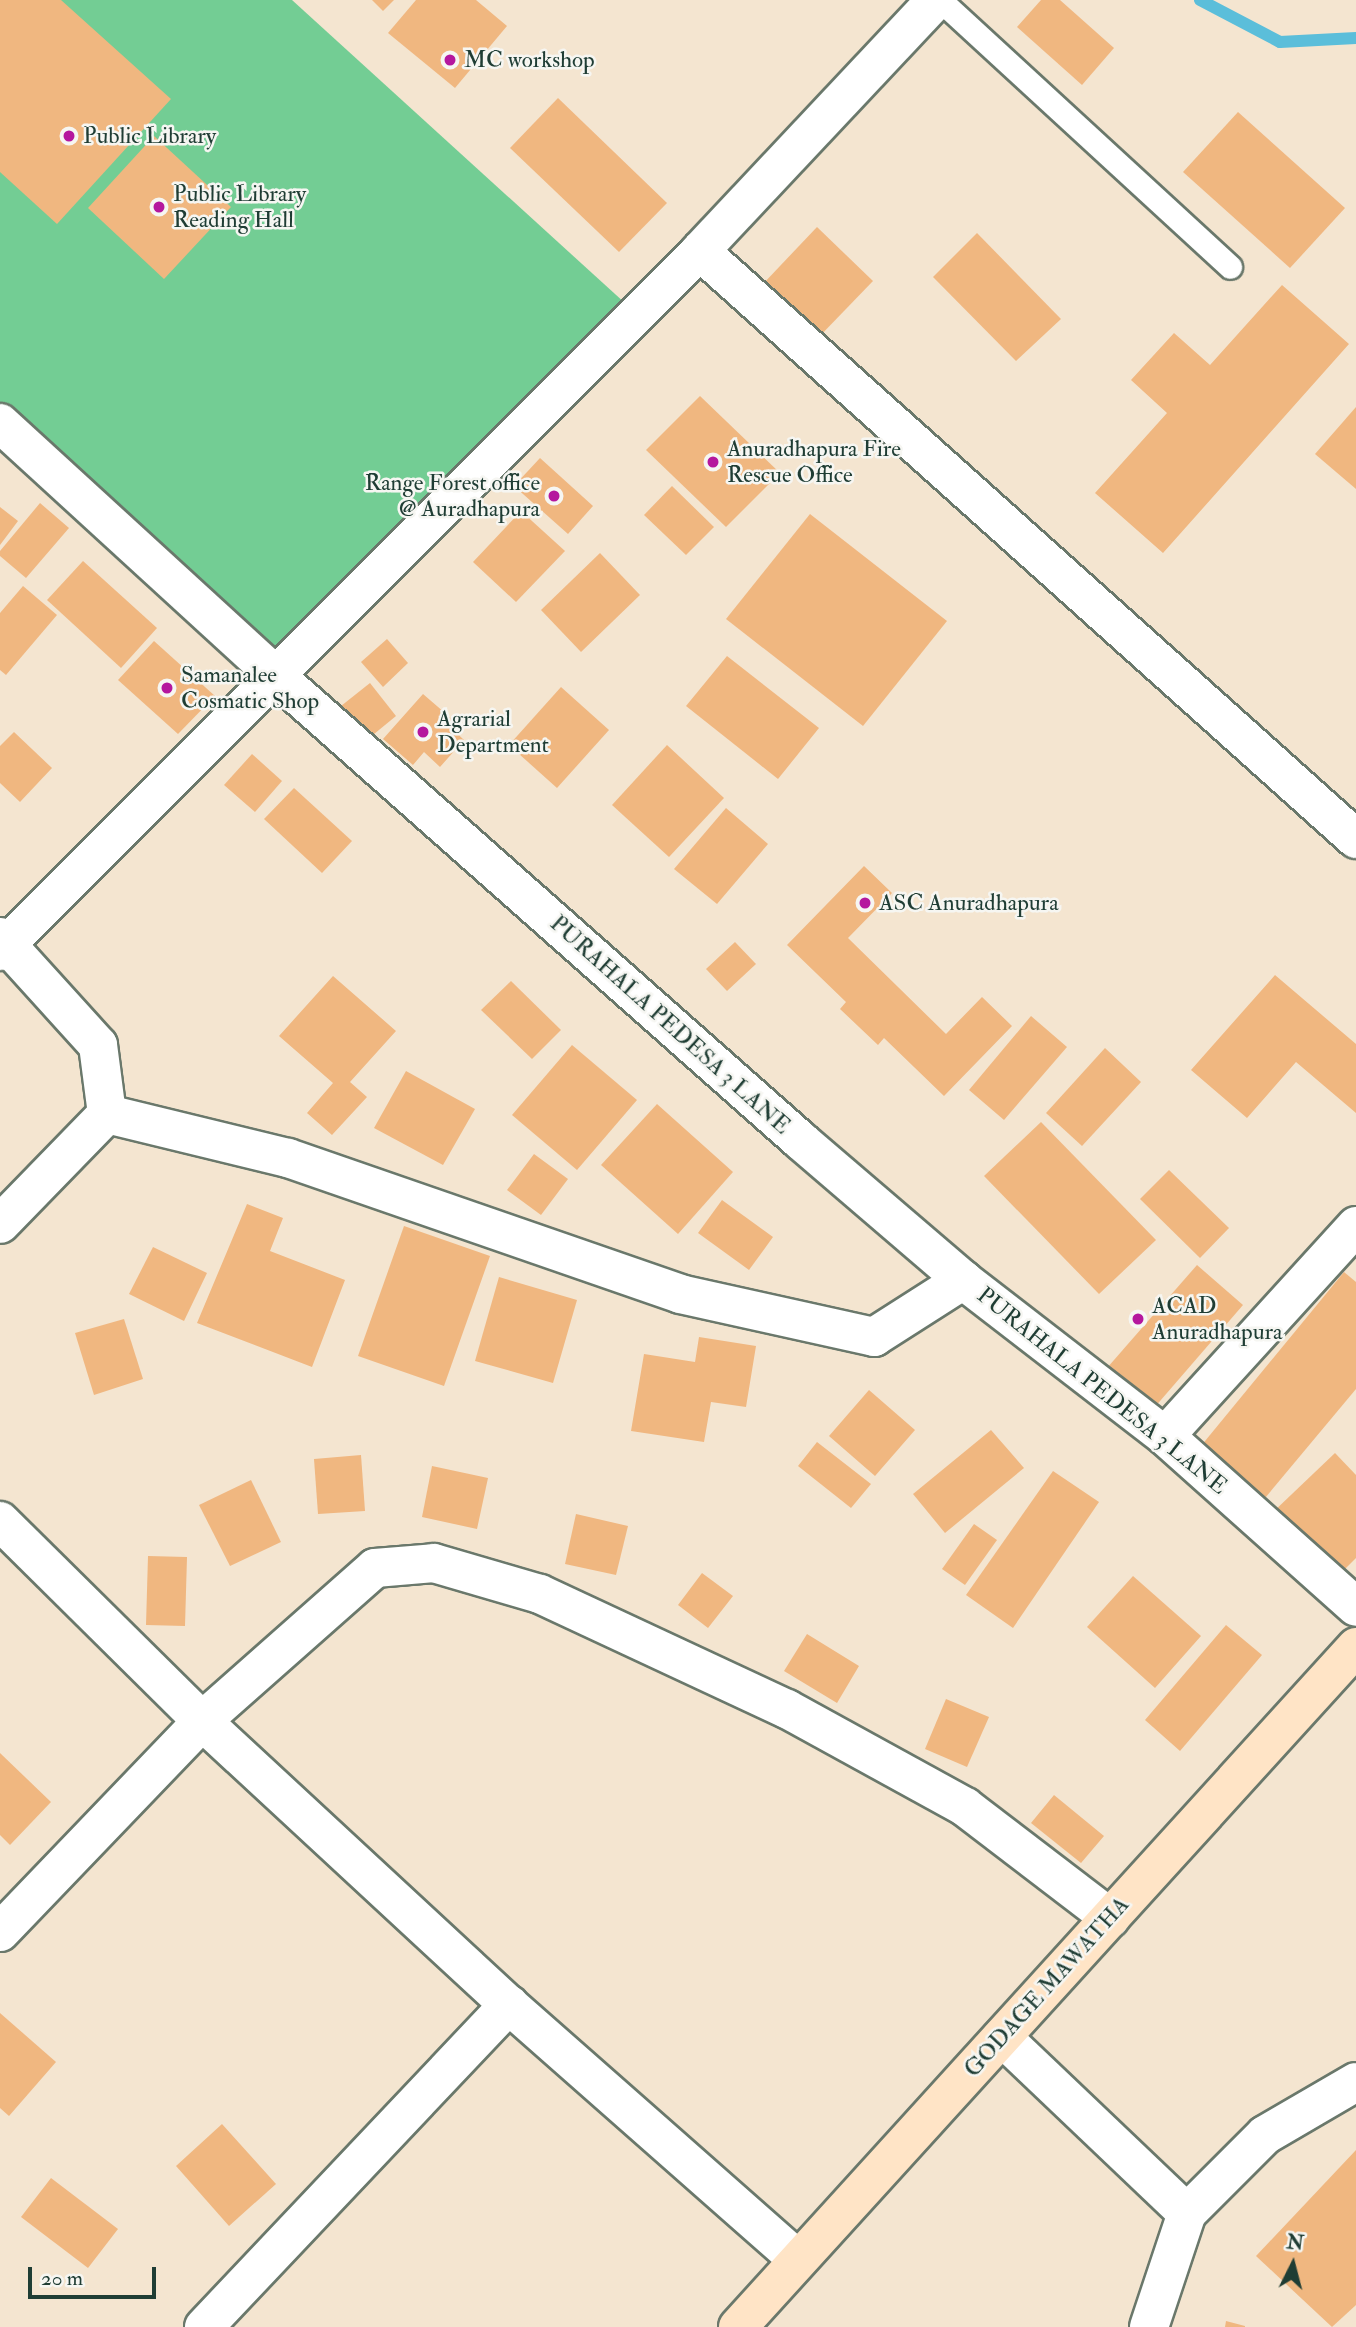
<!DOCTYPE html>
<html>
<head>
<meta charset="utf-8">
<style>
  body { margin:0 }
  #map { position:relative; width:1356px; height:2327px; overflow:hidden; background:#f4e5d0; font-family:"IM FELL Double Pica",serif }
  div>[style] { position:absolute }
  .green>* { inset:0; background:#73cd94 }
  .stream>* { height:12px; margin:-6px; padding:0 6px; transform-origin:6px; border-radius:6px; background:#5bbeda }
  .building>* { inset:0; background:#f0b780 }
  .roads { filter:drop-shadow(2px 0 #6a786b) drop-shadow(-2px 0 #6a786b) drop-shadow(0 2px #6a786b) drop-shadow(0 -2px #6a786b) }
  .lane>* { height:23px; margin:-11.5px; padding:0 11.5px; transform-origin:11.5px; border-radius:11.5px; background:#fff }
  .street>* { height:38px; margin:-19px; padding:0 19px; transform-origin:19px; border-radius:19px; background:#fff }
  .secondary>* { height:38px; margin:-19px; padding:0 19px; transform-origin:19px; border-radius:19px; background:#ffe4c6 }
  .dots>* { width:19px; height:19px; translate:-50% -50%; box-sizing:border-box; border:4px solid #f6f6f2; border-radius:50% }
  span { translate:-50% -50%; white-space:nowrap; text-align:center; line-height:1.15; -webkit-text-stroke:5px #f6f6f2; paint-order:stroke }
  .poi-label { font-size:23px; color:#1f3d34 }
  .left { translate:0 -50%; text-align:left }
  .right { translate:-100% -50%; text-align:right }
  .street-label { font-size:23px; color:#1f3d34 }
  .north { position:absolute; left:1258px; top:2229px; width:70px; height:70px; -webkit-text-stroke:5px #f6f6f2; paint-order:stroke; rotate:6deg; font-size:19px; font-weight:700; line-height:28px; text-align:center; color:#1f3d34 }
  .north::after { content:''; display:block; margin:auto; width:24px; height:32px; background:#1f3d34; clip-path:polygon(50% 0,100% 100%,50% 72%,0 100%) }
  .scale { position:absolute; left:28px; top:2267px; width:128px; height:32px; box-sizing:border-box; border:4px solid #1f3d34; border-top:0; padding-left:9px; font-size:21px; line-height:24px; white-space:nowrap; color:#1f3d34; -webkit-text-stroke:5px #f6f6f2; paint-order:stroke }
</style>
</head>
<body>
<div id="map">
  <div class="green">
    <div style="clip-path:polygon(0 0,292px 0,637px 314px,277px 677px,0 423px)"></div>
  </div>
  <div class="stream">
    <div style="left:1200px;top:0;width:90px;rotate:27.7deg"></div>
    <div style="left:1280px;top:42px;width:76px;rotate:-3deg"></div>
  </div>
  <div class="building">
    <div style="clip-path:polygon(0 0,61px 0,171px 99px,57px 224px,0 172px)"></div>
    <div style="clip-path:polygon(372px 0,394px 0,383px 11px)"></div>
    <div style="clip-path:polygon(416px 0,476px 0,507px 26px,455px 88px,388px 33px)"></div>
    <div style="clip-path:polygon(1041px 0,1060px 0,1114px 48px,1082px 85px,1017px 27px)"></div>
    <div style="clip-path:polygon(558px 98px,667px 203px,619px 252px,510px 148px)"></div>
    <div style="clip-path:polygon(1238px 112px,1345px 208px,1290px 268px,1183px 172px)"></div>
    <div style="clip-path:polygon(154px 136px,231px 207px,164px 279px,88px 208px)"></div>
    <div style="clip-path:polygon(817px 227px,873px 281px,817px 339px,761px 286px)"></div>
    <div style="clip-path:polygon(977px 233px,1061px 319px,1016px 361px,933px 277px)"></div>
    <div style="clip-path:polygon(1282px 285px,1349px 344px,1163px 553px,1095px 493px,1167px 413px,1131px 380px,1174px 333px,1210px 365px)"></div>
    <div style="clip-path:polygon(700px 396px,780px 473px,726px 527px,646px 450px)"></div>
    <div style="clip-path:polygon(1356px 407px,1356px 489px,1315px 454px)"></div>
    <div style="clip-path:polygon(540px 458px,593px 506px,568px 534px,514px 486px)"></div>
    <div style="clip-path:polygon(672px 486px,714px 527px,686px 555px,644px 515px)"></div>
    <div style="clip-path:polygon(40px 503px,69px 528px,26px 578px,0 556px,0 551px)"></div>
    <div style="clip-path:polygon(0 507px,18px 521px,0 545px)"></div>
    <div style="clip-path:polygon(521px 511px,565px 551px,516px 602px,473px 562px)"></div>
    <div style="clip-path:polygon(810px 514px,947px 621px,863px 726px,726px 619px)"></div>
    <div style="clip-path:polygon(600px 553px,640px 595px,581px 652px,541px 610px)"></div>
    <div style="clip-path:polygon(83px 561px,157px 628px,121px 668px,47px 600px)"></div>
    <div style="clip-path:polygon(23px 586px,57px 615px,6px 675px,0 670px,0 613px)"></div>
    <div style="clip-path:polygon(387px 639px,408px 663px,383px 687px,361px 662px)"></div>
    <div style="clip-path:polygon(154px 641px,215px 696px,178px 734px,118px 680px)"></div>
    <div style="clip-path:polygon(727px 656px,819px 728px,778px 779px,686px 706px)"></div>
    <div style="clip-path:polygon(370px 683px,396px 716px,368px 739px,341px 706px)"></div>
    <div style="clip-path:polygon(561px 687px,609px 730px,557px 788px,509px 745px)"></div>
    <div style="clip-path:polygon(423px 694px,452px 719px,448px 725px,464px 740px,440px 767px,424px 752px,413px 765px,383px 739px)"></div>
    <div style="clip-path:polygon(14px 732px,52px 768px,20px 802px,0 783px,0 746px)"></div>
    <div style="clip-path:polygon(667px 745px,724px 798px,669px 857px,612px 805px)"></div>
    <div style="clip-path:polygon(252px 754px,282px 781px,255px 812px,224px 785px)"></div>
    <div style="clip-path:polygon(294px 788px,352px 841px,322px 873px,264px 819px)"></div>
    <div style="clip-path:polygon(726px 808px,768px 844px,717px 904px,674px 869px)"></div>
    <div style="clip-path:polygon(864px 866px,892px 893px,848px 938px,946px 1034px,982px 997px,1012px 1026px,944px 1096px,884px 1038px,878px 1045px,840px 1009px,846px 1002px,787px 945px)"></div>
    <div style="clip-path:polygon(735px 942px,756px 964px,727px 991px,706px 969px)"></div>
    <div style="clip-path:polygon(1275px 975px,1356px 1044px,1356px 1113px,1296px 1062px,1247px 1118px,1191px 1070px)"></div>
    <div style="clip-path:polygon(333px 976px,396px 1031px,350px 1082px,367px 1097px,332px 1135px,307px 1113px,333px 1083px,279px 1036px)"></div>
    <div style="clip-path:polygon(511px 981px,561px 1030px,532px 1059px,481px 1010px)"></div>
    <div style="clip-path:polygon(1031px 1016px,1067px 1047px,1004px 1120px,969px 1090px)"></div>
    <div style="clip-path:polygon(572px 1045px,637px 1100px,577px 1170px,512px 1115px)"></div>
    <div style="clip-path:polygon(1105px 1048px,1141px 1082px,1082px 1146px,1046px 1113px)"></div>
    <div style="clip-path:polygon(406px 1071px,475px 1109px,443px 1165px,374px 1128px)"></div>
    <div style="clip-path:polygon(657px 1104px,733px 1172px,678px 1234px,601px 1165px)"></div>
    <div style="clip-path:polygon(1041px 1122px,1156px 1240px,1099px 1294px,984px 1176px)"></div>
    <div style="clip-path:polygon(534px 1154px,568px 1179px,541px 1215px,507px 1190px)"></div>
    <div style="clip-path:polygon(1169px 1170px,1229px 1228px,1200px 1258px,1140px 1199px)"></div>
    <div style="clip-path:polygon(722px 1200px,773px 1237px,749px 1270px,698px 1233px)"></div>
    <div style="clip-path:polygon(247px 1204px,283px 1218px,270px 1251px,345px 1280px,312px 1367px,197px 1323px)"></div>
    <div style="clip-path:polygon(404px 1226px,490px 1256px,444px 1386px,358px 1356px)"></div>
    <div style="clip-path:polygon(153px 1247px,207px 1273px,184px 1321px,129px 1294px)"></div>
    <div style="clip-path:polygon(1197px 1265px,1243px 1305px,1154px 1408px,1107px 1368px)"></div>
    <div style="clip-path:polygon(1344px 1272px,1356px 1282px,1356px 1389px,1260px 1504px,1196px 1452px)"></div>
    <div style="clip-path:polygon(499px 1277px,577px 1300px,553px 1383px,475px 1361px)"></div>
    <div style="clip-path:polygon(124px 1319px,143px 1379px,94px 1395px,75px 1333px)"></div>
    <div style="clip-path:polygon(699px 1337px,756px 1346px,746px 1407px,711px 1402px,704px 1442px,631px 1431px,644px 1354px,695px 1362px)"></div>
    <div style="clip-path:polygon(869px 1390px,915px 1430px,875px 1476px,829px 1436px)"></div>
    <div style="clip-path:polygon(991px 1430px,1024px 1468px,945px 1533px,913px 1494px)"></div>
    <div style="clip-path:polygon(817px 1442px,871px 1484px,851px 1508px,798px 1466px)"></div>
    <div style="clip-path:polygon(1335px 1453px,1356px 1475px,1356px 1558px,1335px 1579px,1271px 1514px)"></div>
    <div style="clip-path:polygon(361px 1455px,365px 1511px,318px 1514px,314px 1459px)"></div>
    <div style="clip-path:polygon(432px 1466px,488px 1478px,477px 1529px,422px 1517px)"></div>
    <div style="clip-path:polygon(1053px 1471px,1099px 1502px,1013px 1628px,966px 1595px)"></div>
    <div style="clip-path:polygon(251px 1480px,281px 1542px,230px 1566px,199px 1505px)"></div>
    <div style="clip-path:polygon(576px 1514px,628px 1526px,616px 1575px,565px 1564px)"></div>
    <div style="clip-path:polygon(974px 1524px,997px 1540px,965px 1585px,942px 1569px)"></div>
    <div style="clip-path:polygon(148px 1556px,187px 1557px,185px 1626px,146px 1625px)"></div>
    <div style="clip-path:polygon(702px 1573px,733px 1596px,708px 1628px,678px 1605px)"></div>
    <div style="clip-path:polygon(1133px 1576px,1201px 1636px,1155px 1688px,1087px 1627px)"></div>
    <div style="clip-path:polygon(1226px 1625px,1262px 1655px,1180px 1751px,1145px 1720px)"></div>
    <div style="clip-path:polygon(807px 1634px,859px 1666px,837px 1703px,784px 1671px)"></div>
    <div style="clip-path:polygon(946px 1699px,989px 1717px,967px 1767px,925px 1749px)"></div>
    <div style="clip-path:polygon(0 1753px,51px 1802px,10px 1845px,0 1835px)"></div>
    <div style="clip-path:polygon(1054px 1795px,1104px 1836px,1081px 1863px,1031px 1823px)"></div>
    <div style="clip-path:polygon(0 2013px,56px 2062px,9px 2116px,0 2108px)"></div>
    <div style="clip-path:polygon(222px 2124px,276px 2184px,229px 2226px,176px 2166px)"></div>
    <div style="clip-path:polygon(1356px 2150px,1356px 2305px,1332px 2327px,1256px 2256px)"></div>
    <div style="clip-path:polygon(51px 2178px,118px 2229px,88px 2268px,21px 2217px)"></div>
    <div style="clip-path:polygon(1226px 2321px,1245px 2326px,1245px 2327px,1225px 2327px)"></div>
  </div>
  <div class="roads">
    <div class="lane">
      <div style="left:940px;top:0;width:394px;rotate:42.6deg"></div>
    </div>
    <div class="street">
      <div style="left:700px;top:251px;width:881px;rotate:41.87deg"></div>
      <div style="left:0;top:423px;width:376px;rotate:42.5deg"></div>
      <div style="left:277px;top:677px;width:700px;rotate:41.52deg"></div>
      <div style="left:801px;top:1141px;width:213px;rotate:40.6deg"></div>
      <div style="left:963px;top:1280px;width:255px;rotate:37.7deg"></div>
      <div style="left:1165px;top:1436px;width:256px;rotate:41.8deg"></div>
      <div style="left:0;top:937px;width:146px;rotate:47.8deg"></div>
      <div style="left:98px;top:1045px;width:70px;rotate:82.6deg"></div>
      <div style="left:107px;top:1114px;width:153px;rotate:134.2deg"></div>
      <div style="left:0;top:951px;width:990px;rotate:-45deg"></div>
      <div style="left:700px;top:251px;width:345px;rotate:-46.8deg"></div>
      <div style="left:107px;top:1114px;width:186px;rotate:13.7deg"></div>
      <div style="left:288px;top:1158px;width:415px;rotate:19.1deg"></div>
      <div style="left:680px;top:1294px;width:199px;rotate:12.5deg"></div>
      <div style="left:874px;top:1337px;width:106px;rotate:-32.6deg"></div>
      <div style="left:1165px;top:1436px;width:284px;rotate:-47.7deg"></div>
      <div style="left:0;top:1521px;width:284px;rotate:44.7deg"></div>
      <div style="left:202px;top:1721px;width:418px;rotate:42.8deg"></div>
      <div style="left:509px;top:2005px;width:385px;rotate:41.4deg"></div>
      <div style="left:0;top:1932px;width:292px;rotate:-46.2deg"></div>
      <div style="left:202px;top:1721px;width:231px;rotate:-41.5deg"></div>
      <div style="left:375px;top:1568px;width:59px;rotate:-4.8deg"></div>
      <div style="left:434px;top:1563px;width:110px;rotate:16.3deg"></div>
      <div style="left:540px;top:1594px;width:272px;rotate:25deg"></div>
      <div style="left:787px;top:1709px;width:203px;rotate:28.8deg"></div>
      <div style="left:965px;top:1807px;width:183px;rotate:37.4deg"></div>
      <div style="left:1002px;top:2037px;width:255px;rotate:43.6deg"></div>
      <div style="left:204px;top:2327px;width:444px;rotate:-46.6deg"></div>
      <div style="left:1149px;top:2327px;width:120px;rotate:-71.6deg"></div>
      <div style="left:1187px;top:2213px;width:110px;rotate:-45deg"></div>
      <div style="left:1265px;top:2135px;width:105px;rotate:-30.2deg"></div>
    </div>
    <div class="secondary">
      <div style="left:738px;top:2327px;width:919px;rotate:-47.73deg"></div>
    </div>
  </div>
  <div class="dots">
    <div style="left:450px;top:60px;background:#b5179e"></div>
    <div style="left:69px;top:136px;background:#b5179e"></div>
    <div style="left:159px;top:207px;background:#b5179e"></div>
    <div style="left:713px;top:462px;background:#b5179e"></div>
    <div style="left:554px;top:496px;background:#b5179e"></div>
    <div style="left:167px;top:688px;background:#b5179e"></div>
    <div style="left:423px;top:732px;background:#b5179e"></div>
    <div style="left:865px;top:903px;background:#b5179e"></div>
    <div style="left:1138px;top:1319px;background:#b5179e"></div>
  </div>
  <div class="poi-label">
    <span class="left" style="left:464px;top:60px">MC workshop</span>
    <span class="left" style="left:83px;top:136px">Public Library</span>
    <span class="left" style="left:173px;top:207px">Public Library<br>Reading Hall</span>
    <span class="left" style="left:727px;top:462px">Anuradhapura Fire<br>Rescue Office</span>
    <span class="right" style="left:540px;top:496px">Range Forest office<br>@ Auradhapura</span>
    <span class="left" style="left:181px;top:688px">Samanalee<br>Cosmatic Shop</span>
    <span class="left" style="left:437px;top:732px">Agrarial<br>Department</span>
    <span class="left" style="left:879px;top:903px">ASC Anuradhapura</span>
    <span class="left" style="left:1152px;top:1319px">ACAD<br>Anuradhapura</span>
  </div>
  <div class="street-label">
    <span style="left:670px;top:1025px;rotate:42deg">PURAHALA PEDESA 3 LANE</span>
    <span style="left:1102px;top:1391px;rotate:39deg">PURAHALA PEDESA 3 LANE</span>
    <span style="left:1047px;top:1987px;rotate:-48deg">GODAGE MAWATHA</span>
  </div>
  <div class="north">N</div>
  <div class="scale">20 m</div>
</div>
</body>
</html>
